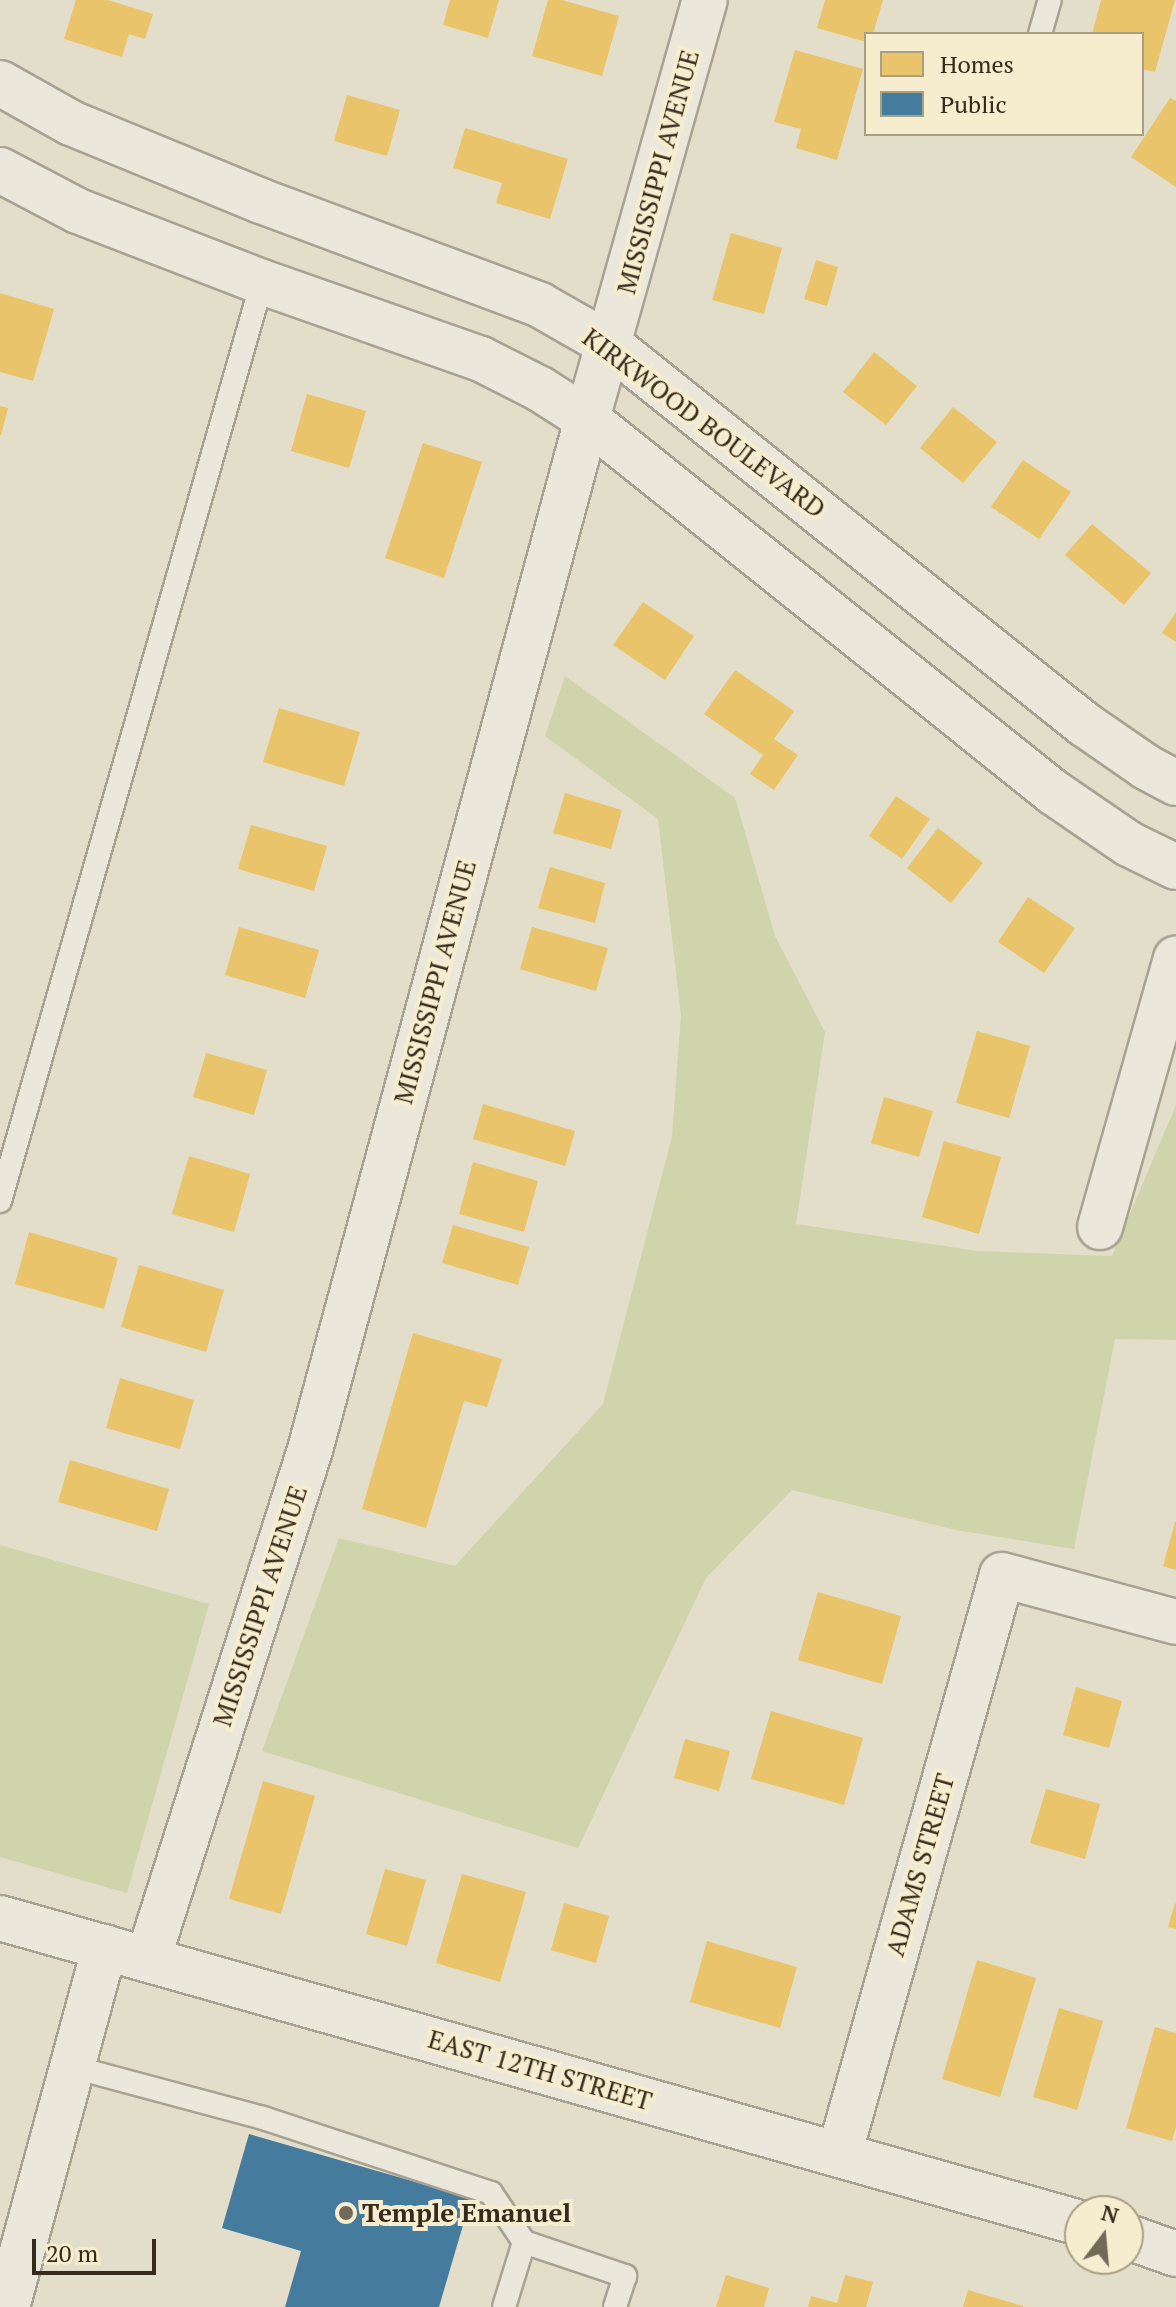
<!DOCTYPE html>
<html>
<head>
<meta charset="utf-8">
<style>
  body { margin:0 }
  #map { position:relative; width:1176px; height:2307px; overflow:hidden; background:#e3dec9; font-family:"PT Serif",serif }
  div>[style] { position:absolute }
  .green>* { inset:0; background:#d0d4ab }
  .homes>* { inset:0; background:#e9c46a }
  .public>* { inset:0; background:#457b9d }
  .roads { filter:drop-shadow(2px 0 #a8a293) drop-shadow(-2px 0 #a8a293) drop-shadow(0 2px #a8a293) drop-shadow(0 -2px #a8a293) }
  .lane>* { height:22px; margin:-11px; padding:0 11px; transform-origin:11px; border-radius:11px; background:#ebe7db }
  .street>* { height:44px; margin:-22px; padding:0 22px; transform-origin:22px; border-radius:22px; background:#ebe7db }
  .secondary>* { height:44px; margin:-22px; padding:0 22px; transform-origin:22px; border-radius:22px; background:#ebe7db }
  .dots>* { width:22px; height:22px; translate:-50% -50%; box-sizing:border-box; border:4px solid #f6edce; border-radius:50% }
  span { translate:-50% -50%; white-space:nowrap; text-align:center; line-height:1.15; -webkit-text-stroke:8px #f6edce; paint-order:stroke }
  .street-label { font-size:26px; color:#362a1c }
  .poi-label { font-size:26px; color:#362a1c; font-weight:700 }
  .left { translate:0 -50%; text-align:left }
  .legend { position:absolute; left:864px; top:32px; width:280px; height:104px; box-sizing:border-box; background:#f6edce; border:2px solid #a99f87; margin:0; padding:10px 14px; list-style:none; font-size:24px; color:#362a1c }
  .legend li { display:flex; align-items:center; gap:16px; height:40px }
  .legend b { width:40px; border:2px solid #a99f87 }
  .north { position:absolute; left:1064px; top:2195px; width:80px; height:80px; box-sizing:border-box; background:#f6edce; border:2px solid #a99f87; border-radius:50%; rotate:16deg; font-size:22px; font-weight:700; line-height:32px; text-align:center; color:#362a1c }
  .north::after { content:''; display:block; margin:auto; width:28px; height:36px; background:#736959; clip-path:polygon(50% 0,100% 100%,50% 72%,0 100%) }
  .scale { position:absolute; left:32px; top:2239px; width:124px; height:36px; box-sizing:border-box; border:4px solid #362a1c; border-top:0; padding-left:10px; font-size:24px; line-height:28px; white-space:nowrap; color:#362a1c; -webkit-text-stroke:6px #f6edce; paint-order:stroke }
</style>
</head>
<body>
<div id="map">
  <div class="green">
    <div style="clip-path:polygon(565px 676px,735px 798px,775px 936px,825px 1032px,796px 1224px,978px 1251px,1112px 1256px,1176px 1105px,1176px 1340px,1115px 1339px,1074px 1549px,956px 1530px,792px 1490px,706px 1578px,578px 1848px,262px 1751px,339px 1538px,455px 1566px,603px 1404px,672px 1136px,681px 1015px,658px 819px,545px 736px)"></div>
    <div style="clip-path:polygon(0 1545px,209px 1604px,127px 1893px,0 1857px)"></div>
  </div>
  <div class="homes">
    <div style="clip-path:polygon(76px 0,108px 0,153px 14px,145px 39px,129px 34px,122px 57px,64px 39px)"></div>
    <div style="clip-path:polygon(450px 0,499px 0,488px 38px,443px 25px)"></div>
    <div style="clip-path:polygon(548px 0,562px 0,619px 16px,602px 76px,532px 56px)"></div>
    <div style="clip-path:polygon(825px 0,883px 0,873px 34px,866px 34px,866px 42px,817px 28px)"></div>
    <div style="clip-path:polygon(1101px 0,1175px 0,1155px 72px,1142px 69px,1142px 34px,1092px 34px)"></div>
    <div style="clip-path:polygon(795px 50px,863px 69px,837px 160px,796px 148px,801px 129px,774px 122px)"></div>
    <div style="clip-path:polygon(347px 95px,400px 110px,387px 156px,334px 141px)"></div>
    <div style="clip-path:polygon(1170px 98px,1176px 101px,1176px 187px,1131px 157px)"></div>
    <div style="clip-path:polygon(465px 128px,568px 159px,550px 219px,496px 203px,502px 183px,453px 168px)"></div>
    <div style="clip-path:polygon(731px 233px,782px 248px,764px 314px,712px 300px)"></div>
    <div style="clip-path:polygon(816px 260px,838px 267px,827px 306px,804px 299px)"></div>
    <div style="clip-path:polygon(0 293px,54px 309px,33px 381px,0 372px)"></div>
    <div style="clip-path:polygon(874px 352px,917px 386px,886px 425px,843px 392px)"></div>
    <div style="clip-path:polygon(307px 394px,366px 411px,349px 468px,291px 451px)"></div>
    <div style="clip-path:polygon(0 406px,8px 408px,1px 435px,0 435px)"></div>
    <div style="clip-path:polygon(953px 407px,997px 442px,963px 483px,920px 448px)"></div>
    <div style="clip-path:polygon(423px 443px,482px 462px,444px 578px,385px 558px)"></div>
    <div style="clip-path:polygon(1023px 460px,1071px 492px,1039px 539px,991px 507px)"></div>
    <div style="clip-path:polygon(1092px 524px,1151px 573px,1124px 605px,1065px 555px)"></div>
    <div style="clip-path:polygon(643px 602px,694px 636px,665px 680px,613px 645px)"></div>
    <div style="clip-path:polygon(1176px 612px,1176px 642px,1162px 633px)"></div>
    <div style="clip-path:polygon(735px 670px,794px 711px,774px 739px,798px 755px,774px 790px,750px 774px,763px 755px,704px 714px)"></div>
    <div style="clip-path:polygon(279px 708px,360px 732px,344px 786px,263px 762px)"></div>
    <div style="clip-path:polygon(565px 793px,622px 810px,611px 849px,553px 833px)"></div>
    <div style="clip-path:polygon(896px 796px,930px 819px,902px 859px,869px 836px)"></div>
    <div style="clip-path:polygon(251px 825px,327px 846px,314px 891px,238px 869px)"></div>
    <div style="clip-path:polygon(938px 828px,983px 863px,951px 903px,907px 868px)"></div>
    <div style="clip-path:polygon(550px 867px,605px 883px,595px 923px,538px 908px)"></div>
    <div style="clip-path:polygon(1028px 897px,1075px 928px,1044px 973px,998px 942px)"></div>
    <div style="clip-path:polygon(239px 927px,319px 950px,305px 998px,225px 975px)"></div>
    <div style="clip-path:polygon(532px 927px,608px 948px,596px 991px,520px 969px)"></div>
    <div style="clip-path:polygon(977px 1031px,1030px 1046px,1009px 1118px,956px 1103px)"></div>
    <div style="clip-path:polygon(206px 1053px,267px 1070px,254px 1115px,193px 1097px)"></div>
    <div style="clip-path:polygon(884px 1097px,933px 1111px,919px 1157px,871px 1143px)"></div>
    <div style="clip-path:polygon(483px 1104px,575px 1131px,565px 1166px,473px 1139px)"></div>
    <div style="clip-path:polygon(944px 1141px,1001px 1157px,979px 1234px,922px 1217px)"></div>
    <div style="clip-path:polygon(189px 1156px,250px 1174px,234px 1232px,172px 1214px)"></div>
    <div style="clip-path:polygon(473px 1162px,538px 1181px,524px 1232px,459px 1214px)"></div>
    <div style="clip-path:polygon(453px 1225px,529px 1247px,518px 1285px,442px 1263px)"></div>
    <div style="clip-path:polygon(29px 1232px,118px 1258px,104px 1309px,15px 1284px)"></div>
    <div style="clip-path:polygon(139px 1265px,224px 1290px,206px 1352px,121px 1327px)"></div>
    <div style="clip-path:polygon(413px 1333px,502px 1359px,487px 1407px,464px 1401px,426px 1528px,362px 1509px)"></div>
    <div style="clip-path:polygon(120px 1378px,194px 1400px,180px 1449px,106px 1428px)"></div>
    <div style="clip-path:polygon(70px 1460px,169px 1489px,157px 1531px,58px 1502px)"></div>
    <div style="clip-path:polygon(1175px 1522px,1176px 1522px,1176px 1570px,1163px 1566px)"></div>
    <div style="clip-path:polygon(818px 1592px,901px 1616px,882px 1684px,798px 1660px)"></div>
    <div style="clip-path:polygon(1076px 1687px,1122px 1701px,1109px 1748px,1063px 1735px)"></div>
    <div style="clip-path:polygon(771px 1711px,863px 1738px,844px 1805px,751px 1779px)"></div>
    <div style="clip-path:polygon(685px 1739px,730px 1751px,719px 1791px,674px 1778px)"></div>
    <div style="clip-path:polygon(263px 1781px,315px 1796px,281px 1914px,229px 1899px)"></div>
    <div style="clip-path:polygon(1046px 1789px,1100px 1804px,1085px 1859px,1030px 1843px)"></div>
    <div style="clip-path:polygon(385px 1869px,426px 1880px,407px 1946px,366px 1934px)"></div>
    <div style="clip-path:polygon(462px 1874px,526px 1892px,500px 1982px,436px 1963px)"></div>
    <div style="clip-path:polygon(564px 1903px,609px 1916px,596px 1963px,551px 1950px)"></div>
    <div style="clip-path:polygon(1175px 1903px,1176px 1904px,1176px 1929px,1168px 1927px)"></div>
    <div style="clip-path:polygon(707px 1941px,797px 1967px,780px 2028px,690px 2002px)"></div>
    <div style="clip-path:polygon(977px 1960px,1036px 1978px,1000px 2097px,942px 2079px)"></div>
    <div style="clip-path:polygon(1059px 2008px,1103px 2021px,1077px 2110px,1033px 2097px)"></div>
    <div style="clip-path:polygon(1155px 2027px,1176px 2033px,1176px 2127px,1172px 2141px,1126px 2128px)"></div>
    <div style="clip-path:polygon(726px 2275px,769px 2288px,764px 2307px,716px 2307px)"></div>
    <div style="clip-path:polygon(845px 2275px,873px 2282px,866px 2307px,808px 2307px,811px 2296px,837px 2303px)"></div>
    <div style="clip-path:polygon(968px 2290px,1023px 2306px,1023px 2307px,963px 2307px)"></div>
  </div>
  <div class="public">
    <div style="clip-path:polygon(249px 2134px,471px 2198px,439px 2307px,285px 2307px,301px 2251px,222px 2228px)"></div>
  </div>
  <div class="roads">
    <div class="lane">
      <div style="left:1040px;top:34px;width:35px;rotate:-74deg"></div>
      <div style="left:0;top:1201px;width:956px;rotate:-74.09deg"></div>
      <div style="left:73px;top:2067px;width:197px;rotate:15deg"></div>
      <div style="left:263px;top:2118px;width:240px;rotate:18.2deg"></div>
      <div style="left:491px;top:2193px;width:59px;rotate:56deg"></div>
      <div style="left:524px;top:2242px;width:107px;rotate:18.6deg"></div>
      <div style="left:625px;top:2276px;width:33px;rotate:108deg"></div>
      <div style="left:504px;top:2307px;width:68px;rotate:-72.9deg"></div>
    </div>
    <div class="street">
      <div style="left:1100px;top:1227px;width:279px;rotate:-74.2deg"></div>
      <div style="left:148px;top:1959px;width:534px;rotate:-72.35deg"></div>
      <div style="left:310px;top:1450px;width:1068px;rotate:-74.96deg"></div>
      <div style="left:587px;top:419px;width:435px;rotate:-74.3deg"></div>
      <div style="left:839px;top:2155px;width:602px;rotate:-74.3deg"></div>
      <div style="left:1002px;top:1575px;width:180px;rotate:15.1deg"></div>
      <div style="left:7px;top:2307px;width:373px;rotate:-74.8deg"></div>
    </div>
    <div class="secondary">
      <div style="left:0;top:83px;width:81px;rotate:29.4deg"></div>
      <div style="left:71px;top:123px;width:205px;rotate:22.3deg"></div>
      <div style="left:261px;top:201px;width:298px;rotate:20.4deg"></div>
      <div style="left:540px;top:305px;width:81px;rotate:29.7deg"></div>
      <div style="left:610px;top:345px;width:607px;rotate:38.65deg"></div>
      <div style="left:1084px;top:724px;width:75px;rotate:34.7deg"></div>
      <div style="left:1146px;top:767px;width:34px;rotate:28deg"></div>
      <div style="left:0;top:170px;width:88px;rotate:27.7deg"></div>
      <div style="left:78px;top:211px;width:197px;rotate:21.1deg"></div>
      <div style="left:262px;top:282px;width:232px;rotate:19.4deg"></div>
      <div style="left:481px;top:359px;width:66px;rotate:27deg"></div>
      <div style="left:540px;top:389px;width:56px;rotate:32.6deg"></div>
      <div style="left:587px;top:419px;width:597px;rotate:38.67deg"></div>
      <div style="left:1053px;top:792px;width:92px;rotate:34.4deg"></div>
      <div style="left:1129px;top:844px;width:52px;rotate:26.1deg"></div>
      <div style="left:0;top:1918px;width:1122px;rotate:15.77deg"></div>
      <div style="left:1128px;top:2237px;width:51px;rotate:19.5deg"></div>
    </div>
  </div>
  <div class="dots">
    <div style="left:346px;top:2213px;background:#736959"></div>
  </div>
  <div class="street-label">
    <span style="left:658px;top:172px;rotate:-75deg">MISSISSIPPI AVENUE</span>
    <span style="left:704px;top:423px;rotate:37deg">KIRKWOOD BOULEVARD</span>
    <span style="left:435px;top:982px;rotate:-75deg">MISSISSIPPI AVENUE</span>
    <span style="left:260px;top:1606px;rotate:-72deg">MISSISSIPPI AVENUE</span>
    <span style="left:920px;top:1865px;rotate:-74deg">ADAMS STREET</span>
    <span style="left:540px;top:2070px;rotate:16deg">EAST 12TH STREET</span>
  </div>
  <div class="poi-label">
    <span class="left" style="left:362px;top:2213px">Temple Emanuel</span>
  </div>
  <ul class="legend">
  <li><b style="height:22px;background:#e9c46a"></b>Homes</li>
  <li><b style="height:22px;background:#457b9d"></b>Public</li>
  </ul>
  <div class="north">N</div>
  <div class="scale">20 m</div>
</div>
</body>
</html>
